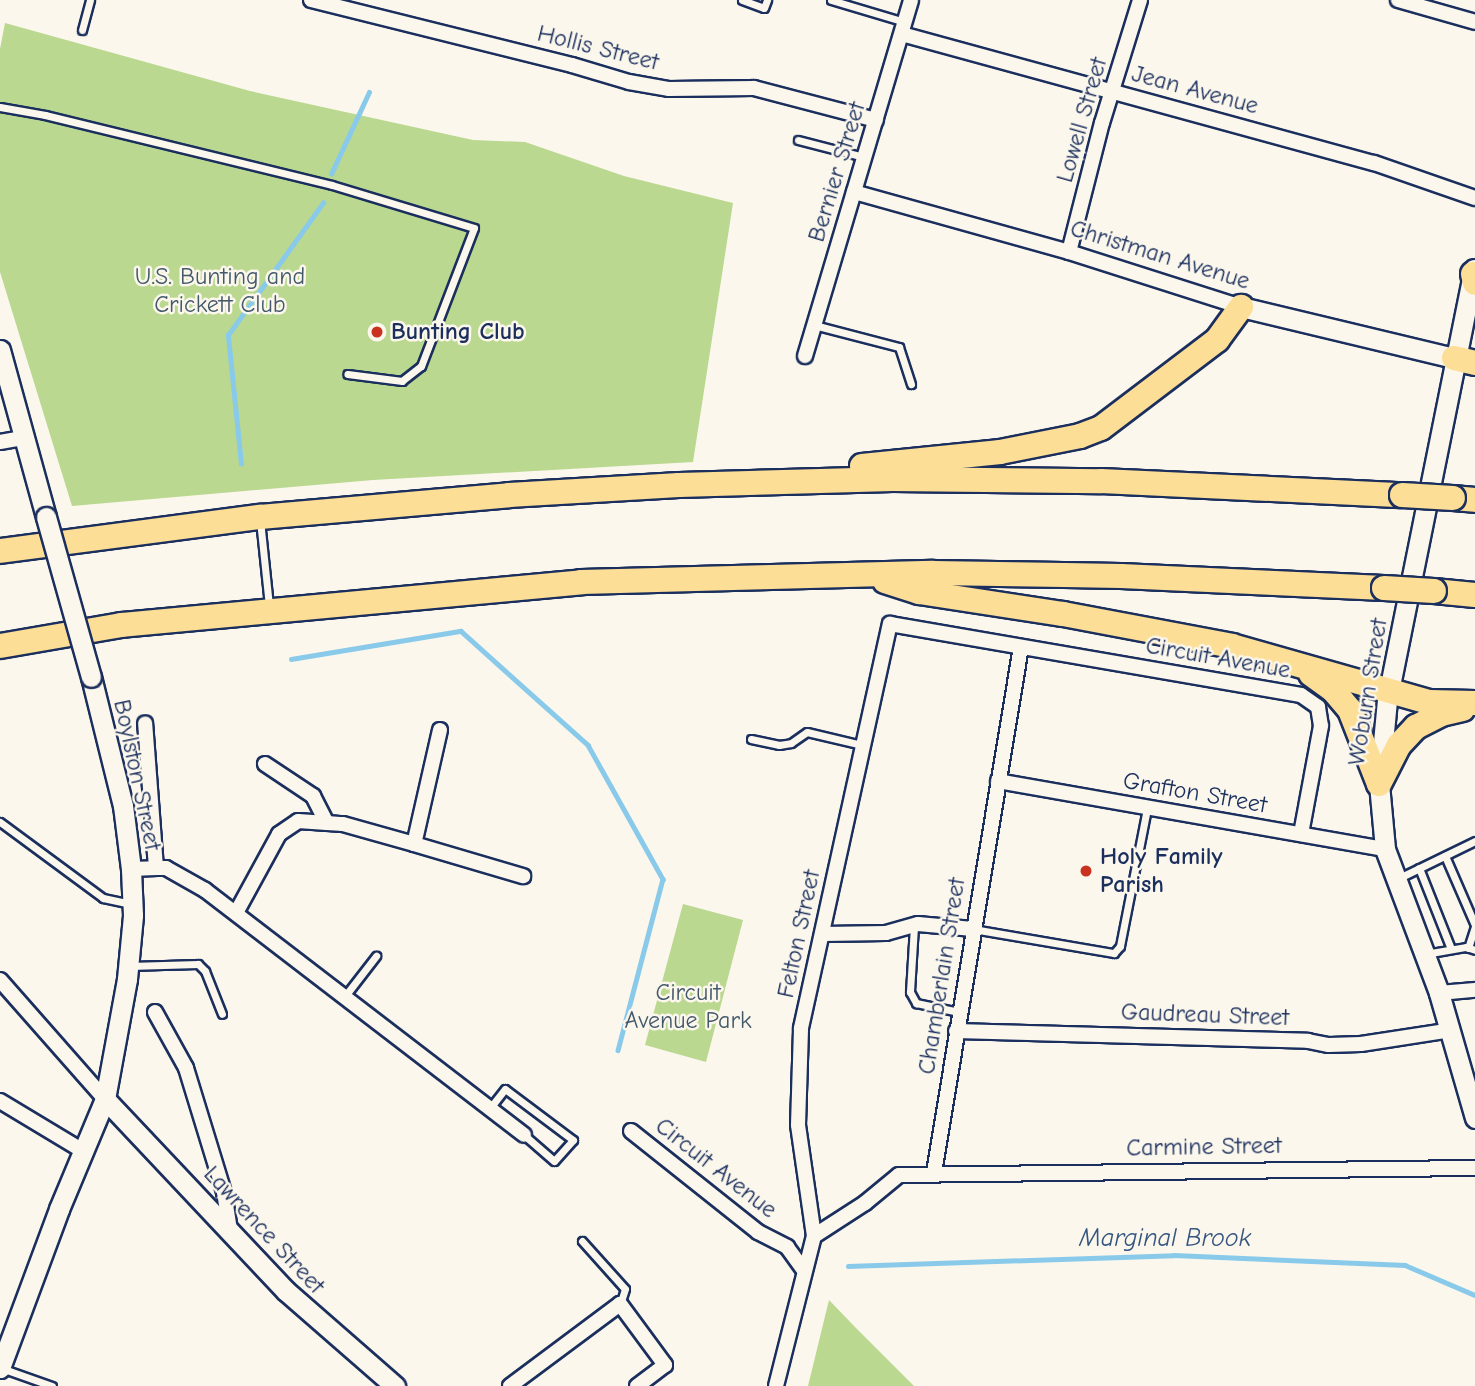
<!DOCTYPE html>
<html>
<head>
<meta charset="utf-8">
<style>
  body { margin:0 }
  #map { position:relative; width:1475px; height:1386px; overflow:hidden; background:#fbf7ec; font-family:"Comic Neue",sans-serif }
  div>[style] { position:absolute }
  .green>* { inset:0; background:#bad890 }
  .stream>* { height:4.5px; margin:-2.25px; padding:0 2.25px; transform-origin:2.25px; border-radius:2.25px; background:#89caea }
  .roads { filter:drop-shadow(2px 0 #1b2f5e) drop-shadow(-2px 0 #1b2f5e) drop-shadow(0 2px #1b2f5e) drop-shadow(0 -2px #1b2f5e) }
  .lane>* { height:7px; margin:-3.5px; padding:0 3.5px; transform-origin:3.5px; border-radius:3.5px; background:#fbf7ec }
  .street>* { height:14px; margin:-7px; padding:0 7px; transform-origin:7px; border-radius:7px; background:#fbf7ec }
  .secondary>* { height:19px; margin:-9.5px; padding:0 9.5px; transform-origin:9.5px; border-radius:9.5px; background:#fbf7ec }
  .highway>* { height:24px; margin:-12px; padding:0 12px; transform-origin:12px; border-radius:12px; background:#fdde96 }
  .bridges { filter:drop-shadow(2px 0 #1b2f5e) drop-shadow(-2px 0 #1b2f5e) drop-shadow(0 2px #1b2f5e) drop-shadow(0 -2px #1b2f5e) }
  .secondary-bridge>* { height:19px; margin:-9.5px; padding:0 9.5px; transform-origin:9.5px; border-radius:9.5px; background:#fbf7ec }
  .highway-bridge>* { height:24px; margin:-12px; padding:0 12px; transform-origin:12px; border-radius:12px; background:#fdde96 }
  .dots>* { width:19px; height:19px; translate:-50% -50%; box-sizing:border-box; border:4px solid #fbf7ec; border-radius:50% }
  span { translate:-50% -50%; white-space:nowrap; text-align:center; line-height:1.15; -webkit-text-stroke:5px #fbf7ec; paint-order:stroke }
  .street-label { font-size:24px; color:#1b2f5e }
  .park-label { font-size:24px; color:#43596a }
  .poi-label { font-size:24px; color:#1b2f5e; font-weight:700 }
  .left { translate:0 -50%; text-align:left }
  .water-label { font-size:26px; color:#365681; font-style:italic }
</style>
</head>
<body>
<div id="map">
  <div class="green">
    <div style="clip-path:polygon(5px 23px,250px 91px,473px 140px,525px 142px,624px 176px,733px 203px,693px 462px,373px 480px,72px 506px,0 272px,0 49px)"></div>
    <div style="clip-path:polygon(683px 904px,743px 920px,706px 1062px,645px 1045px)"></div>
    <div style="clip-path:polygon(829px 1300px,855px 1327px,914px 1386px,808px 1386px)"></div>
  </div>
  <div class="stream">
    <div style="left:331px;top:174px;width:90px;rotate:-65.1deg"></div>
    <div style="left:241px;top:464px;width:130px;rotate:-95.8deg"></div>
    <div style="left:228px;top:335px;width:163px;rotate:-54.3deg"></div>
    <div style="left:291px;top:659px;width:172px;rotate:-9.4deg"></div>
    <div style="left:461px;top:631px;width:171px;rotate:41.9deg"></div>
    <div style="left:588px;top:745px;width:154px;rotate:60.8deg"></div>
    <div style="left:663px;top:879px;width:177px;rotate:104.7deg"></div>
    <div style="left:848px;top:1266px;width:326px;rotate:-1.9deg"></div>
    <div style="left:1174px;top:1255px;width:231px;rotate:2.5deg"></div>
    <div style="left:1405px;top:1265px;width:76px;rotate:23.2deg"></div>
  </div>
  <div class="roads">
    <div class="lane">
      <div style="left:742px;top:0;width:23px;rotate:20deg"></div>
      <div style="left:764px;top:8px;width:9px;rotate:-69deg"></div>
      <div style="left:831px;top:0;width:77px;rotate:16.6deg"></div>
      <div style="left:82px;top:30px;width:31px;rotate:-75deg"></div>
      <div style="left:0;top:107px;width:46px;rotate:10.1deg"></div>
      <div style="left:45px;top:115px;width:295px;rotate:13.7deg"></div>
      <div style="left:332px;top:185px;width:148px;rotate:16.8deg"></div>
      <div style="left:474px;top:228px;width:148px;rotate:111deg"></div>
      <div style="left:421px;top:366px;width:24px;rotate:142deg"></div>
      <div style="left:402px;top:381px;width:55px;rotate:-172.7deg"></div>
      <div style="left:798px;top:140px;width:68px;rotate:14.4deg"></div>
      <div style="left:814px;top:325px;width:88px;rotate:14.5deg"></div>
      <div style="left:899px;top:347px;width:39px;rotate:72deg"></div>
      <div style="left:260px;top:520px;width:85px;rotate:84deg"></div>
      <div style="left:751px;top:739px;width:29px;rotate:12deg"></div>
      <div style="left:779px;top:745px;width:12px;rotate:-9deg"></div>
      <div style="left:791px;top:743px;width:19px;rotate:-35deg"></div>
      <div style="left:807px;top:732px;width:57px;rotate:13.3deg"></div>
      <div style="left:0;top:822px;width:128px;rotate:36.4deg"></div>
      <div style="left:103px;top:898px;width:30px;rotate:12deg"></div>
      <div style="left:1445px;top:856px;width:75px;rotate:66.5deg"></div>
      <div style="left:1419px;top:868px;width:87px;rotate:68.4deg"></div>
      <div style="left:1397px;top:879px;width:87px;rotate:-26deg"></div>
      <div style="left:914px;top:926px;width:66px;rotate:93.5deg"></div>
      <div style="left:910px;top:992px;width:13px;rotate:61deg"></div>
      <div style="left:916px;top:1003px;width:44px;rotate:11.8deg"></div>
      <div style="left:973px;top:929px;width:143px;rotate:9.7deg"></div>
      <div style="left:1114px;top:953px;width:9px;rotate:-49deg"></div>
      <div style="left:1120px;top:946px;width:141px;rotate:-78.9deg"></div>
      <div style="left:1468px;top:948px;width:22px;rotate:-72deg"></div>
      <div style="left:1425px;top:954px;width:42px;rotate:-9.7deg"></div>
      <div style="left:1466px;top:947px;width:9px;rotate:18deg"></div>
      <div style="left:129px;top:966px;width:69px;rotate:-1.7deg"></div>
      <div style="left:198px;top:964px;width:10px;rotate:45deg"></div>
      <div style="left:205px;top:971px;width:46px;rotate:68.4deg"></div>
      <div style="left:345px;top:996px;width:51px;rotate:-52.2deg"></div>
      <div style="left:490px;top:1108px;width:24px;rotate:-52deg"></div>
      <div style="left:505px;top:1089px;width:85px;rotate:36.9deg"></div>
      <div style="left:573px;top:1140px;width:28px;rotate:132deg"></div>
      <div style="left:554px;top:1161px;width:40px;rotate:-139deg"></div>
      <div style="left:582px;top:1241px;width:64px;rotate:48.1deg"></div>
      <div style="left:625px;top:1289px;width:16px;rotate:108deg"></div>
      <div style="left:1px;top:1368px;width:54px;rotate:19.4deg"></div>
    </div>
    <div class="street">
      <div style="left:311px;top:0;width:269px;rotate:14deg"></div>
      <div style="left:572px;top:65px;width:59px;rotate:16.6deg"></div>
      <div style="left:629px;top:82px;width:41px;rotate:9.9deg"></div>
      <div style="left:669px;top:89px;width:85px;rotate:-0.7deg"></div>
      <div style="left:754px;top:88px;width:126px;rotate:14.7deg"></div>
      <div style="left:1398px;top:0;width:80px;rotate:15.9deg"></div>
      <div style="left:902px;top:34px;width:489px;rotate:15.3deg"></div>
      <div style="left:1374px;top:163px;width:107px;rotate:19.1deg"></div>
      <div style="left:854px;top:192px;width:223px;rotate:15.6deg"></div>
      <div style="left:1069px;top:252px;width:181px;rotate:17.7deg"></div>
      <div style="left:1069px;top:252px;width:133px;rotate:-75.7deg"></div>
      <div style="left:1102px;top:123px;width:129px;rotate:-72.8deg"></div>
      <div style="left:805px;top:356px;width:371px;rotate:-73.4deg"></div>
      <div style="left:0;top:442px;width:23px;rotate:-10deg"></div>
      <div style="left:440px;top:730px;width:117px;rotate:102.8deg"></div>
      <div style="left:414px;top:844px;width:114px;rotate:16.4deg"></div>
      <div style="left:265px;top:764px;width:58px;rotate:33.7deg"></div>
      <div style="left:313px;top:796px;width:30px;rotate:63deg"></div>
      <div style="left:327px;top:823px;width:16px;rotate:4deg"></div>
      <div style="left:343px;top:824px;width:74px;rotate:15.7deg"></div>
      <div style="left:998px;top:781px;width:393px;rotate:10deg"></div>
      <div style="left:156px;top:868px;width:10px"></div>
      <div style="left:166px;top:868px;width:45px;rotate:29.4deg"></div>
      <div style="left:205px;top:890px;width:402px;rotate:37.5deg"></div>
      <div style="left:131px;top:869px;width:25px;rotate:-2deg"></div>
      <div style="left:156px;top:868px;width:145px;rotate:-94.3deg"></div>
      <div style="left:236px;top:913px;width:90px;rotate:-61.4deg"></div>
      <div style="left:279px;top:834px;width:23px;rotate:-34deg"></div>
      <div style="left:298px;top:821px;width:29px;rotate:4deg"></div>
      <div style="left:823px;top:934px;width:63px;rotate:-0.9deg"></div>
      <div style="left:886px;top:933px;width:33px;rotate:-16deg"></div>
      <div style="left:918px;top:924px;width:55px;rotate:5.2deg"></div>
      <div style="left:0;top:980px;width:159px;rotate:48.6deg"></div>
      <div style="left:1439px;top:993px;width:36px;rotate:-5deg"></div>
      <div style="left:155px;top:1012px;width:64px;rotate:61deg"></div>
      <div style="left:186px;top:1068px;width:130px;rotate:73deg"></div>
      <div style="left:224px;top:1192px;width:39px;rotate:81deg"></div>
      <div style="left:956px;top:1031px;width:352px;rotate:1.6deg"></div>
      <div style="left:1308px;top:1041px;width:21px;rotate:11deg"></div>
      <div style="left:1329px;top:1045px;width:32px;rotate:-2deg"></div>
      <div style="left:1361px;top:1044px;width:91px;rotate:-8.8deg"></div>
      <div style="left:0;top:1101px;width:97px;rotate:31.1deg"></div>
      <div style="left:631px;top:1131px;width:162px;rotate:38.5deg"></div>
      <div style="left:758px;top:1232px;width:33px;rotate:27deg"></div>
      <div style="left:787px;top:1247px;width:27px;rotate:54deg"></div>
      <div style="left:934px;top:1173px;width:533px;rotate:-80.61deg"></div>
      <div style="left:814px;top:1236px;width:61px;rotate:-32.9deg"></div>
      <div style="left:865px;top:1203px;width:44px;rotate:-39.5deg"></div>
      <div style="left:899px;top:1175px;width:576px;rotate:-0.7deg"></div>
      <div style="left:510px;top:1386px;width:137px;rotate:-36.7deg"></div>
      <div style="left:620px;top:1304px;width:76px;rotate:53.6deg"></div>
      <div style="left:665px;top:1365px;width:35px;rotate:143deg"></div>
      <div style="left:776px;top:1386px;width:155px;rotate:-75.8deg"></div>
      <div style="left:814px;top:1236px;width:112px;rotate:-98.2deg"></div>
      <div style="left:798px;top:1125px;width:97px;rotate:-88.2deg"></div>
      <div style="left:801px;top:1028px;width:414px;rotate:-77.6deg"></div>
      <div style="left:890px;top:624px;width:417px;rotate:9.8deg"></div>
      <div style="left:1301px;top:695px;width:21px;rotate:35deg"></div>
      <div style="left:1318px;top:707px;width:19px;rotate:81deg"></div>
      <div style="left:1321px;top:726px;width:110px;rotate:100.5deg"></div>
    </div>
    <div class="secondary">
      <div style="left:1474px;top:269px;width:440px;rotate:101.4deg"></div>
      <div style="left:1387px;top:700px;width:84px;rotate:95.4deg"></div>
      <div style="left:1379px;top:784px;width:65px;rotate:84.7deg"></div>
      <div style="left:1385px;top:849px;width:154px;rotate:69.4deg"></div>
      <div style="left:1439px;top:993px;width:130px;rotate:73.9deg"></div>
      <div style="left:1241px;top:307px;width:219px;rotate:13.5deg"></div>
      <div style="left:0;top:350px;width:173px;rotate:74.6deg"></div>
      <div style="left:105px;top:1099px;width:264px;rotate:46.7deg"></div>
      <div style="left:286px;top:1291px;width:145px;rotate:41.1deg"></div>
      <div style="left:0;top:1368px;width:170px;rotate:-69.6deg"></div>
      <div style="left:59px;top:1209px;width:119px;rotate:-67.3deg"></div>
      <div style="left:105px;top:1099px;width:122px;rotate:-79.6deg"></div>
      <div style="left:127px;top:979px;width:64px;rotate:-84.6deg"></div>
      <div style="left:133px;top:915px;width:46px;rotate:-92.5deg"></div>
      <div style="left:131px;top:869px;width:64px;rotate:-97.2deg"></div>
      <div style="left:123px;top:806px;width:133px;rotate:-103.9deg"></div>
    </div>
    <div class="highway">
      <div style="left:1473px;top:274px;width:9px;rotate:77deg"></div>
      <div style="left:1454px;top:358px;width:22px;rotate:13deg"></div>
      <div style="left:862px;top:466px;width:139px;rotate:-5.8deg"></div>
      <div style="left:1000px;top:452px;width:82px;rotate:-11.3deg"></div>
      <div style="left:1080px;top:436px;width:22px;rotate:-21deg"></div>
      <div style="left:1101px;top:428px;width:146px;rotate:-37.2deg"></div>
      <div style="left:1217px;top:340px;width:41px;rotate:-54deg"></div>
      <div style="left:1453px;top:498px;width:22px;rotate:5deg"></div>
      <div style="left:0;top:551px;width:262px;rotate:-7.5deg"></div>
      <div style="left:260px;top:517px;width:250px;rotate:-5deg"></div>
      <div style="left:509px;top:495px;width:170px;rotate:-3.4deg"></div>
      <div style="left:679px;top:485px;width:214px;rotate:-1.6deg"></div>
      <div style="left:893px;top:479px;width:208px;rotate:0.6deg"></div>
      <div style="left:1101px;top:481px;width:301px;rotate:2.7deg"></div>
      <div style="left:885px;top:581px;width:36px;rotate:18deg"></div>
      <div style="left:919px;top:592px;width:146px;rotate:8.7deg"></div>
      <div style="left:1063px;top:614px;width:172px;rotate:10.7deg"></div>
      <div style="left:1232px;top:646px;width:205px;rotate:15.9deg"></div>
      <div style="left:1429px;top:702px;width:46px;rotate:1.2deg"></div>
      <div style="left:1434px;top:591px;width:41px;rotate:5.6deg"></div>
      <div style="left:0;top:646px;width:123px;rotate:-9.8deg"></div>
      <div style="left:121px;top:625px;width:462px;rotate:-5.3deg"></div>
      <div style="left:581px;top:582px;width:352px;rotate:-1.5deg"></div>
      <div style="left:933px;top:573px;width:188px;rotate:0.9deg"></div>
      <div style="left:1121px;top:576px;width:263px;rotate:2.6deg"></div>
      <div style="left:1311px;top:674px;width:29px;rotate:36deg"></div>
      <div style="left:1334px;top:691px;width:25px;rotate:50deg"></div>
      <div style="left:1350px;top:710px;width:79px;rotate:68.6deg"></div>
      <div style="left:1379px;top:784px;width:44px;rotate:-62.9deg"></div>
      <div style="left:1399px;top:745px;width:25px;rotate:-47deg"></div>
      <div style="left:1416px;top:727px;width:28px;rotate:-27deg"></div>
      <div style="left:1441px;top:714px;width:22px;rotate:-13deg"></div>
    </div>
  </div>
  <div class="bridges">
    <div class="secondary-bridge">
      <div style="left:46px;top:517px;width:166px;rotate:74.3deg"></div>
    </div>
    <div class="highway-bridge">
      <div style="left:1402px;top:495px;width:51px;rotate:3.4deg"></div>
      <div style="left:1384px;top:588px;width:50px;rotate:3.4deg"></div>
    </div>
  </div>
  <div class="dots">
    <div style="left:377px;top:332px;background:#c8321e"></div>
    <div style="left:1086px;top:871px;background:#c8321e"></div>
  </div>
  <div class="street-label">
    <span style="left:598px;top:48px;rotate:14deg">Hollis Street</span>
    <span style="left:1195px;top:90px;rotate:15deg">Jean Avenue</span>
    <span style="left:1082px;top:120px;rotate:-74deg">Lowell Street</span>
    <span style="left:837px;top:172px;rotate:-73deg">Bernier Street</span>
    <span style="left:1160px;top:255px;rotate:17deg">Christman Avenue</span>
    <span style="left:1218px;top:658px;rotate:10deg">Circuit Avenue</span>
    <span style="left:1368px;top:692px;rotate:-81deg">Woburn Street</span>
    <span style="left:137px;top:775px;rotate:78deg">Boylston Street</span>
    <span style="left:1195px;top:793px;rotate:10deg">Grafton Street</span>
    <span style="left:799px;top:934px;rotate:-78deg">Felton Street</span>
    <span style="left:942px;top:976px;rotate:-81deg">Chamberlain Street</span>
    <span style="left:1205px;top:1015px;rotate:2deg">Gaudreau Street</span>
    <span style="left:1204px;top:1147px;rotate:-1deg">Carmine Street</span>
    <span style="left:716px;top:1168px;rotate:38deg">Circuit Avenue</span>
    <span style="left:264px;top:1230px;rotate:47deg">Lawrence Street</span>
  </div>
  <div class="park-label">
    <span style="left:220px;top:291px">U.S. Bunting and<br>Crickett Club</span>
    <span style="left:688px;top:1007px">Circuit<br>Avenue Park</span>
  </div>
  <div class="poi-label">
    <span class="left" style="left:391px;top:332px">Bunting Club</span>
    <span class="left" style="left:1100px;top:871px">Holy Family<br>Parish</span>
  </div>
  <div class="water-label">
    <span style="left:1165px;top:1239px">Marginal Brook</span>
  </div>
</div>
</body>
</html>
